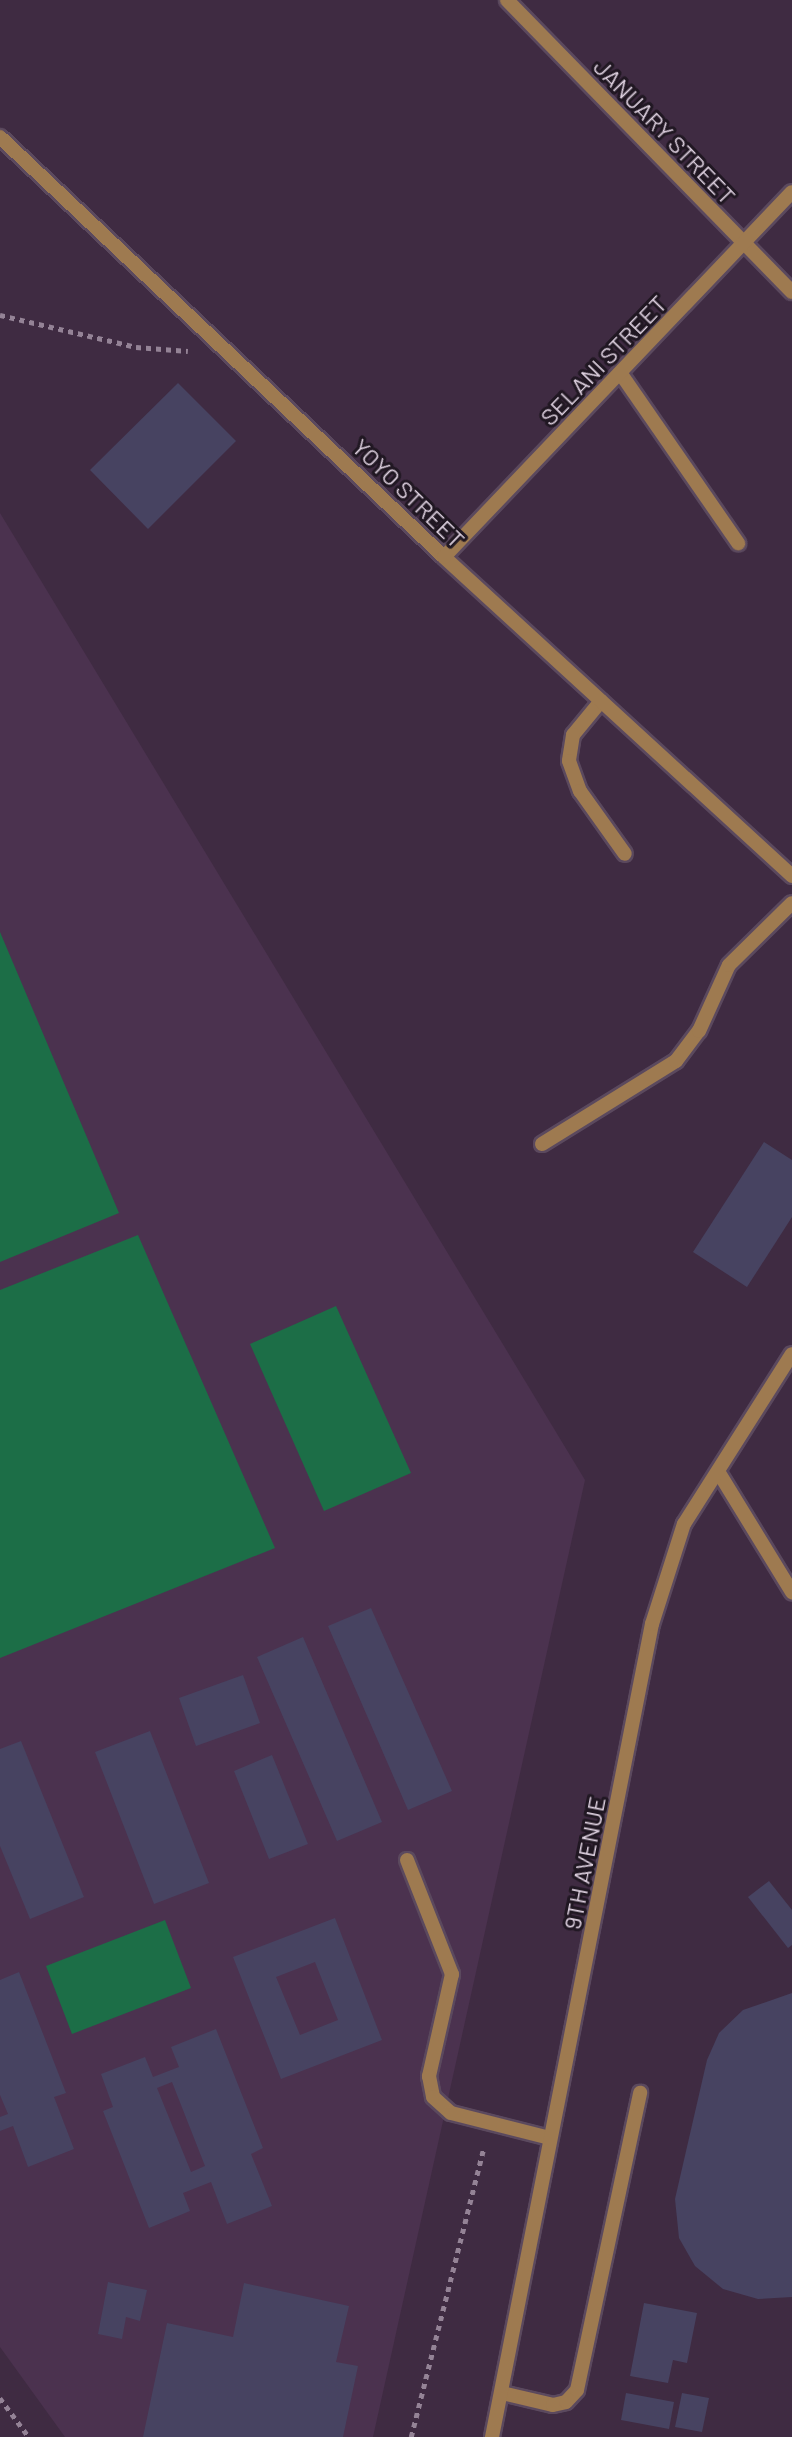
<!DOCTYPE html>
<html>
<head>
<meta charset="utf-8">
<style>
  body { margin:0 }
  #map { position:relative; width:792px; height:2437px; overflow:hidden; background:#3f2b42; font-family:Barlow,sans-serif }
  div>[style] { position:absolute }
  .built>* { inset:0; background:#4b324f }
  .green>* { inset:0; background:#1c6e47 }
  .building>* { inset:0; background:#474361 }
  .path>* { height:4.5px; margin-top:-2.25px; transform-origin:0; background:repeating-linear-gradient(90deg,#948396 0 5px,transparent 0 10px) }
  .roads { filter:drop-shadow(2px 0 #5b495e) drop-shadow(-2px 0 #5b495e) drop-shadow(0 2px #5b495e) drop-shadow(0 -2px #5b495e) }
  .service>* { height:14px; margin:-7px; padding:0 7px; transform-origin:7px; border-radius:7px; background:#9e7a50 }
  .minor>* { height:14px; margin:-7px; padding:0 7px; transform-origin:7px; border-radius:7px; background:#9e7a50 }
  .tertiary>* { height:14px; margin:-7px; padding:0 7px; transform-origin:7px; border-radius:7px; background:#9e7a50 }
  span { translate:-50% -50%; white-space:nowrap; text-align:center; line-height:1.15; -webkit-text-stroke:6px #201722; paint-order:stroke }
  .street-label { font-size:24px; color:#ddd0df }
</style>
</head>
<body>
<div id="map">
  <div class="built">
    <div style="clip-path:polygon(0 513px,585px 1480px,373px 2437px,65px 2437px,0 2347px)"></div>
  </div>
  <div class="green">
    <div style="clip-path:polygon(0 932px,119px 1213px,0 1262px)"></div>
    <div style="clip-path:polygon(138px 1235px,275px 1548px,0 1658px,0 1290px)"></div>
    <div style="clip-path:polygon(336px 1306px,411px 1473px,324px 1511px,250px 1344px)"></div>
    <div style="clip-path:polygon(165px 1920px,191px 1988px,72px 2034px,46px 1966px)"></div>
  </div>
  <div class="building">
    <div style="clip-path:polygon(178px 383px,236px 441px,148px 529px,90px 470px)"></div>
    <div style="clip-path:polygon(764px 1142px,792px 1160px,792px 1217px,747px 1287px,693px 1252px)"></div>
    <div style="clip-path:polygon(371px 1608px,452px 1791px,408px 1810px,328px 1626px)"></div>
    <div style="clip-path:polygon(303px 1637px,382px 1822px,337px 1841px,257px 1657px)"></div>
    <div style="clip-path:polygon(243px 1675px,260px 1723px,196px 1746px,179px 1698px)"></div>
    <div style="clip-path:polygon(150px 1731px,209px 1883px,154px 1904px,95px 1752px)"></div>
    <div style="clip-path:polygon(21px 1741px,84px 1897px,30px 1919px,0 1846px,0 1749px)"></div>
    <div style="clip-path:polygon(272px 1755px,308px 1844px,269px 1859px,234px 1771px)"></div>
    <div style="clip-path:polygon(769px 1881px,792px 1910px,792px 1945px,788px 1948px,748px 1897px)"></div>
    <div style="clip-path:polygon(evenodd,335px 1918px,382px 2040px,281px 2079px,233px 1957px,335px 1918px,315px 1962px,338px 2020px,300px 2035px,276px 1977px,315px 1962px)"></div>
    <div style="clip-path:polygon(19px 1972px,66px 2093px,54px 2097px,74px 2149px,28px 2167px,13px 2126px,0 2131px,0 2117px,8px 2114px,0 2095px,0 1980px)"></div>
    <div style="clip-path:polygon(792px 1993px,792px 2297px,758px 2299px,723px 2289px,695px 2266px,679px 2238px,675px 2199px,707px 2060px,719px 2033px,743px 2010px)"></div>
    <div style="clip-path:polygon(evenodd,216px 2029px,263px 2148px,251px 2154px,272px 2206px,227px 2224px,211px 2182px,183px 2193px,190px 2211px,149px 2228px,103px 2111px,113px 2107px,101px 2074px,145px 2057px,153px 2077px,179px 2067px,171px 2047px,216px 2029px,172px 2082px,205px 2166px,191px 2172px,157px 2088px,172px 2082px)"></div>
    <div style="clip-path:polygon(108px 2282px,147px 2290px,140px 2321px,126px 2317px,122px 2339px,98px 2334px)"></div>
    <div style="clip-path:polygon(244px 2283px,349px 2306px,336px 2362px,358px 2366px,343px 2437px,143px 2437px,167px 2323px,233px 2337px)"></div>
    <div style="clip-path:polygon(644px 2303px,697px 2313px,687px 2363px,673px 2360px,668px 2383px,630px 2376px)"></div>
    <div style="clip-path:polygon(626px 2393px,674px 2402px,669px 2429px,621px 2420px)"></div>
    <div style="clip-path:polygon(682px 2393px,709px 2398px,702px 2432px,675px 2427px)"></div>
  </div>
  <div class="path">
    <div style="left:0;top:315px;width:140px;rotate:13.2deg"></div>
    <div style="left:136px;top:347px;width:52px;rotate:4.4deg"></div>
    <div style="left:0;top:2398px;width:49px;rotate:53.4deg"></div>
    <div style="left:411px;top:2437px;width:299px;rotate:-75.9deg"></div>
  </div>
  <div class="roads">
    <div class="service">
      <div style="left:621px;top:374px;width:206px;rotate:55.3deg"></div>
      <div style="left:601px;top:701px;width:44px;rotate:129.5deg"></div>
      <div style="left:573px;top:735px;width:26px;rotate:99deg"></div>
      <div style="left:569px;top:761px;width:32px;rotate:70deg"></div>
      <div style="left:580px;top:791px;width:77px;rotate:54.5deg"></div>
      <div style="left:542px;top:1144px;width:158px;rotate:-31.8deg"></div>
      <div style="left:676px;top:1061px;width:38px;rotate:-53deg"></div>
      <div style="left:699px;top:1031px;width:72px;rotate:-65.6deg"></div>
      <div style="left:729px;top:965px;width:88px;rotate:-44.5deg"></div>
      <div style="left:407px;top:1860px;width:123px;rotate:68.5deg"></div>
      <div style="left:452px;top:1974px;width:105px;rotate:102.7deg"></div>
      <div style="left:429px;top:2076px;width:21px;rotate:79deg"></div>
      <div style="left:433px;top:2097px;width:24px;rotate:42deg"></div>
      <div style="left:451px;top:2113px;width:102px;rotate:14.2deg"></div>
      <div style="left:502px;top:2393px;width:52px;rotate:13.2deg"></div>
      <div style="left:553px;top:2405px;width:13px;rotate:-13deg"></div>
      <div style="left:566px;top:2402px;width:16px;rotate:-47deg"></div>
      <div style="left:577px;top:2390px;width:304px;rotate:-78deg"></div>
    </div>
    <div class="minor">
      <div style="left:507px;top:0;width:408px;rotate:45.7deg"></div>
      <div style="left:0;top:137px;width:611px;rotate:43.41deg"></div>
      <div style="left:444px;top:557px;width:472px;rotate:42.5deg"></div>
      <div style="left:444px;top:557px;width:504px;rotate:-46.37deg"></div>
      <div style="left:719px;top:1473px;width:140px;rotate:58.5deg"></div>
    </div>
    <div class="tertiary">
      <div style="left:492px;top:2437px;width:829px;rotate:-78.87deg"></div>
      <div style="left:652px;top:1624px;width:105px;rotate:-72.3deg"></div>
      <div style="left:684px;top:1524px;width:201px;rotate:-57.6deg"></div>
    </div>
  </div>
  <div class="street-label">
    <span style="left:665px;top:131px;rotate:46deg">JANUARY STREET</span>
    <span style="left:603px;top:360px;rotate:-46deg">SELANI STREET</span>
    <span style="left:409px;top:493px;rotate:44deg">YOYO STREET</span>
    <span style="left:584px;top:1863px;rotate:-79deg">9TH AVENUE</span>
  </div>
</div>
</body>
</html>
